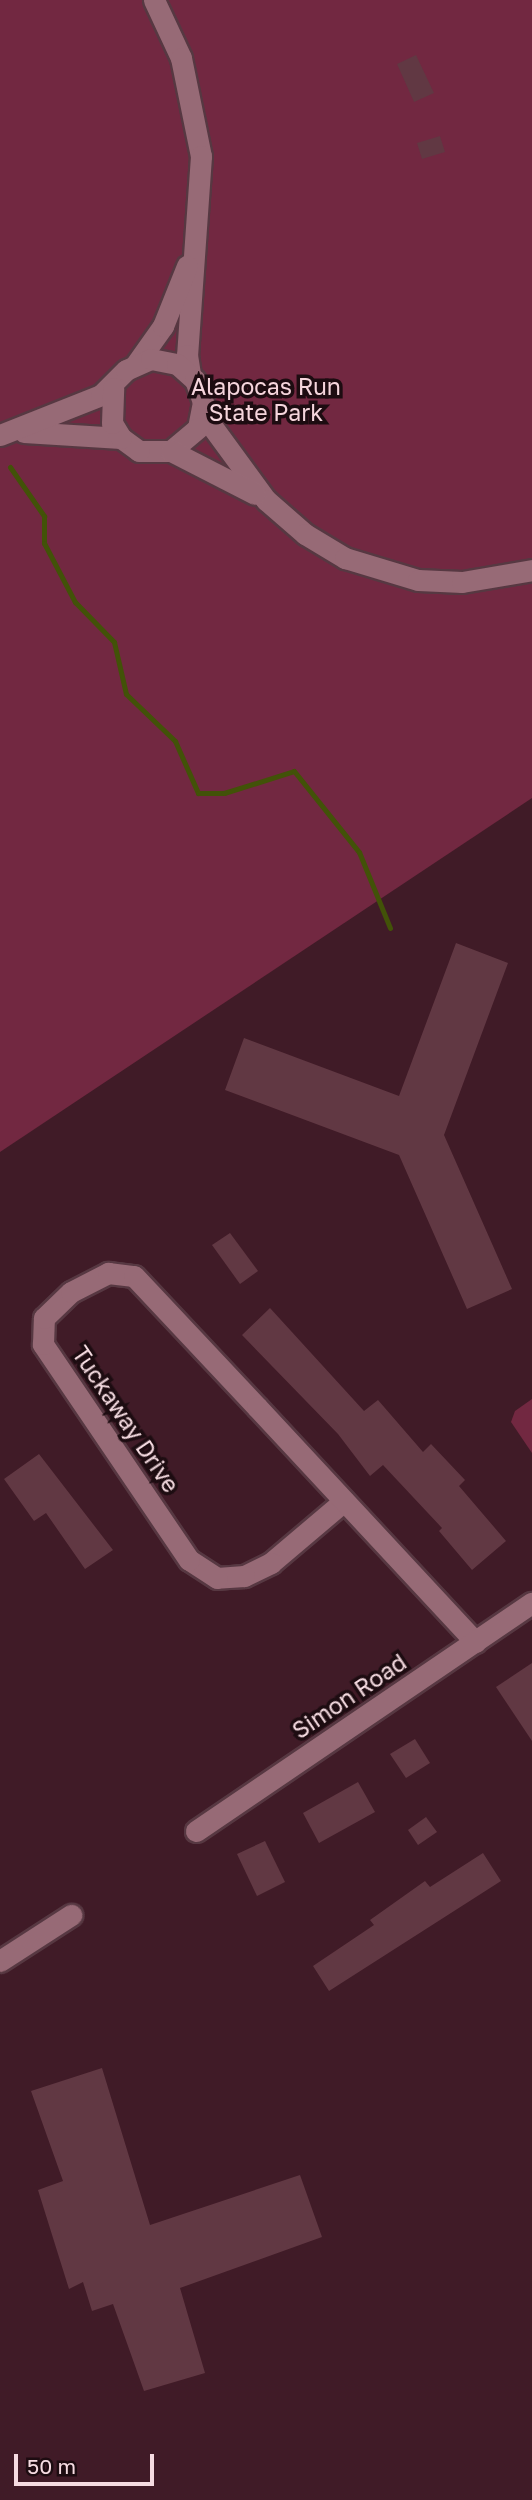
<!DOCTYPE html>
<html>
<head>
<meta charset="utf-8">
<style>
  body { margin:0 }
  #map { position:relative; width:532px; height:2500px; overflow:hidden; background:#401b27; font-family:"Golos Text",sans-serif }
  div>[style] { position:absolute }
  .green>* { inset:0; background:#722841 }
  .stream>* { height:5px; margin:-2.5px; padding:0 2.5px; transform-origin:2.5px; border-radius:2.5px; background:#425208 }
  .building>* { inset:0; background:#613843 }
  .roads { filter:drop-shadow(2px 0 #573842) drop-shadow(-2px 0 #573842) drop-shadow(0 2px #573842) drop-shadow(0 -2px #573842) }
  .minor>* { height:21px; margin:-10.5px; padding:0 10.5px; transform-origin:10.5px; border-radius:10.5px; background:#976a76 }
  span { translate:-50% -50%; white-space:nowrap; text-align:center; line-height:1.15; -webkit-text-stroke:7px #1d0c11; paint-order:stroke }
  .park-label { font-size:23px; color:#f5d5dc }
  .street-label { font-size:23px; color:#f6dce2 }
  .scale { position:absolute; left:14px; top:2454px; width:140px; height:32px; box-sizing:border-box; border:4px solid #f6dce2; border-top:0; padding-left:9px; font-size:21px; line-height:24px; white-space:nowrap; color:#f6dce2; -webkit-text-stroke:5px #1d0c11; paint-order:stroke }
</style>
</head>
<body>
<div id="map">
  <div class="green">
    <div style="clip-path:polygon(0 0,532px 0,532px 798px,0 1152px)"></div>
    <div style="clip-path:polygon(532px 1399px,532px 1453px,511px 1422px,515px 1411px)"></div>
  </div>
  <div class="stream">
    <div style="left:10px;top:467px;width:60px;rotate:55.2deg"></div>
    <div style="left:44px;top:516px;width:27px;rotate:90deg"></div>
    <div style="left:44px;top:543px;width:67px;rotate:62.3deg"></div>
    <div style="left:75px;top:602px;width:56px;rotate:45.7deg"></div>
    <div style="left:114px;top:642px;width:53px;rotate:77deg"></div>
    <div style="left:126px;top:694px;width:68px;rotate:43.8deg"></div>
    <div style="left:175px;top:741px;width:57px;rotate:66.1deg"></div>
    <div style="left:198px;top:793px;width:26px"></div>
    <div style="left:224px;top:793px;width:73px;rotate:-17.4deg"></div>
    <div style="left:294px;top:771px;width:104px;rotate:51.3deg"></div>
    <div style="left:359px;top:852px;width:82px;rotate:67.8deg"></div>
  </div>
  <div class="building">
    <div style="clip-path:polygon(416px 55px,434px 93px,414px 102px,397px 64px)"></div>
    <div style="clip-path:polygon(440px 136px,445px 152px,422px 159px,417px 143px)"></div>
    <div style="clip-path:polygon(456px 943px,508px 963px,444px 1135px,512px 1289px,467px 1309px,399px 1155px,225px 1090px,244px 1038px,399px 1096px)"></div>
    <div style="clip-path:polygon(230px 1233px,258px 1271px,240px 1284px,212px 1245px)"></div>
    <div style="clip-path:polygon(270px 1308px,364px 1411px,378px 1400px,423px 1452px,431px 1444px,465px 1480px,459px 1486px,506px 1541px,472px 1570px,439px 1531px,442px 1528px,383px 1465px,370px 1476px,338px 1434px,242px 1335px)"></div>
    <div style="clip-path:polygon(39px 1454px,113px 1550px,85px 1569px,46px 1513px,34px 1521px,4px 1479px)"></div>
    <div style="clip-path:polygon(532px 1663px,532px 1741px,496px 1687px)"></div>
    <div style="clip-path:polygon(415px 1739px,430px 1763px,406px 1778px,390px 1754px)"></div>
    <div style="clip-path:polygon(358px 1782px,375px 1812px,319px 1843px,303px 1813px)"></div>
    <div style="clip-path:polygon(426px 1817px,437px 1832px,418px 1845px,408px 1830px)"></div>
    <div style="clip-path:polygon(265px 1841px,285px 1882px,257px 1896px,237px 1854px)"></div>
    <div style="clip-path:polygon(483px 1853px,501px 1881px,329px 1991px,313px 1966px,374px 1925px,370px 1920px,425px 1881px,430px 1887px)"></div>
    <div style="clip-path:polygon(102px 2068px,150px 2225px,300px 2175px,322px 2237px,180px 2288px,205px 2373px,144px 2391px,113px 2304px,92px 2311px,83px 2282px,69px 2289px,38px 2190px,63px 2181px,31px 2091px)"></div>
  </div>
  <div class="roads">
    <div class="minor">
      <div style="left:154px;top:0;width:64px;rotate:65deg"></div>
      <div style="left:181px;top:58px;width:100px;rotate:78.5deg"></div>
      <div style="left:201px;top:156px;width:199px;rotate:94deg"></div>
      <div style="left:187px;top:355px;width:18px;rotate:81deg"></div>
      <div style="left:136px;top:364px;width:47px;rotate:-54.6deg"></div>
      <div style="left:163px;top:326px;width:65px;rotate:-68.2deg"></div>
      <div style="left:203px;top:414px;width:107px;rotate:53.8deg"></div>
      <div style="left:266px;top:500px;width:52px;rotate:41.1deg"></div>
      <div style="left:305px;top:534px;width:47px;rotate:31deg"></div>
      <div style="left:345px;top:558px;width:76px;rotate:16.8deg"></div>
      <div style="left:418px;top:580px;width:44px;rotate:2.6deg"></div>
      <div style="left:462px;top:582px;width:71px;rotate:-9.7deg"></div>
      <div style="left:24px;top:432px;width:97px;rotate:3.5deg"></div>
      <div style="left:0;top:435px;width:109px;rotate:-21.6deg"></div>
      <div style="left:101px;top:395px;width:35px;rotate:-45deg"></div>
      <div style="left:126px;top:370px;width:27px;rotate:-24deg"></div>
      <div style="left:151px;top:359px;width:26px;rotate:11deg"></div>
      <div style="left:177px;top:364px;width:24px;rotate:42deg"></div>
      <div style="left:195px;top:380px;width:23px;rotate:70deg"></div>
      <div style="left:203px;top:402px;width:26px;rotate:101deg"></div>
      <div style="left:198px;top:428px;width:35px;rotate:140deg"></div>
      <div style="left:171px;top:451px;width:32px;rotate:180deg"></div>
      <div style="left:139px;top:451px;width:22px;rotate:-144deg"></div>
      <div style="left:121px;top:438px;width:17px;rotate:-121deg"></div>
      <div style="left:112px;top:423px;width:35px;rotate:-88deg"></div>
      <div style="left:171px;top:451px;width:94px;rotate:27.1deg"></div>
      <div style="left:344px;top:1501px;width:96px;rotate:139.7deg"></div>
      <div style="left:271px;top:1563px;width:30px;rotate:154deg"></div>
      <div style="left:244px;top:1576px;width:27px;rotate:176deg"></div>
      <div style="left:217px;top:1578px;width:33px;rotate:-147deg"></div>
      <div style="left:189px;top:1560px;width:261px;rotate:-124.1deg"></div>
      <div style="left:43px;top:1344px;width:26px;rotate:-88deg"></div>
      <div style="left:44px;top:1318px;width:37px;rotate:-44deg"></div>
      <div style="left:71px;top:1292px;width:42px;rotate:-27.2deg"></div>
      <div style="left:108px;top:1273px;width:26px;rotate:7deg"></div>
      <div style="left:134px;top:1276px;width:180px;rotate:46.8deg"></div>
      <div style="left:257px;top:1407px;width:321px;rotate:47.1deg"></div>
      <div style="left:196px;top:1831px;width:406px;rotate:-34.2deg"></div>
      <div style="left:0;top:1961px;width:85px;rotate:-32.9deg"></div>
    </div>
  </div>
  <div class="park-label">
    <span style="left:266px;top:399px">Alapocas Run<br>State Park</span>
  </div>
  <div class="street-label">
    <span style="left:126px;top:1419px;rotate:56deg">Tuckaway Drive</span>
    <span style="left:349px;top:1696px;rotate:-34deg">Simon Road</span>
  </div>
  <div class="scale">50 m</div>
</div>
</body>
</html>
